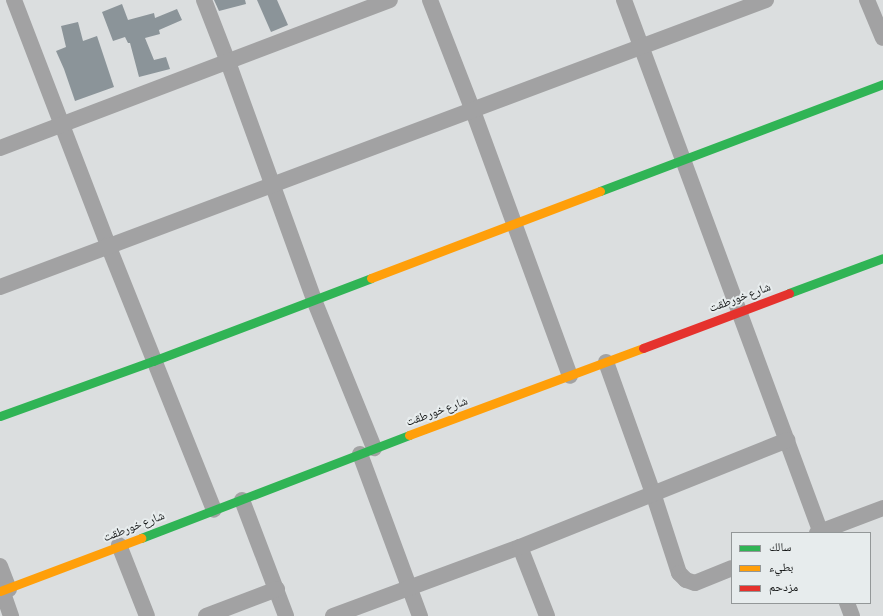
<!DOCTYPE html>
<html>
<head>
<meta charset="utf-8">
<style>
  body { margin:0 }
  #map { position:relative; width:883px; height:616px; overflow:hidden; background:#dbdedf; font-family:"Asap Condensed","Noto Naskh Arabic",sans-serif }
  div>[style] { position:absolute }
  .building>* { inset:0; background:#8b9499 }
  .street>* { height:16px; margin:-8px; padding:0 8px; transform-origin:8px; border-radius:8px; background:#a2a2a3 }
  .fast>* { height:9px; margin:-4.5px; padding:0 4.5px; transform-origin:4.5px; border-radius:4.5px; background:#30b455 }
  .slow>* { height:9px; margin:-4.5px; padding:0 4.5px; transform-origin:4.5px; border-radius:4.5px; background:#ff9f0a }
  .jam>* { height:9px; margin:-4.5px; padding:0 4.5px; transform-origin:4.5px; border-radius:4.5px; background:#e5322d }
  span { translate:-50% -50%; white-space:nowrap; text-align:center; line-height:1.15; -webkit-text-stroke:4px #e7eced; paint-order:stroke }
  .street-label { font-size:12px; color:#161818 }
  .legend { position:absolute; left:731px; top:532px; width:140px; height:72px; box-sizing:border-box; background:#e7eced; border:1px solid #939798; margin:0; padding:5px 7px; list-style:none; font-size:12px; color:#161818 }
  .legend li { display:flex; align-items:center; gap:8px; height:20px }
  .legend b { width:20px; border:1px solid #939798 }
</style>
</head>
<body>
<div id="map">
  <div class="building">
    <div style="clip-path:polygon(214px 0,245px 0,246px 4px,219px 11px)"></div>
    <div style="clip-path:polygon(257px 0,277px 0,288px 25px,271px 32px)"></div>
    <div style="clip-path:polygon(122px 4px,128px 20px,154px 13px,155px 18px,177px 9px,182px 20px,159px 30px,160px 34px,145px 38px,154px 60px,166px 57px,170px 69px,139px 77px,130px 43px,128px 43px,125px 37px,113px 41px,102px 12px)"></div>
    <div style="clip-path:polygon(78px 22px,83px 41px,97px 36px,114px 87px,75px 101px,64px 69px,56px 51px,66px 47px,61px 26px)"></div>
  </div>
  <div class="street">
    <div style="left:14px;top:0;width:262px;rotate:69deg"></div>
    <div style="left:108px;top:245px;width:285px;rotate:68.2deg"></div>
    <div style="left:204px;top:0;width:66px;rotate:68.8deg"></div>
    <div style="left:228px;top:62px;width:253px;rotate:70.1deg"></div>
    <div style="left:314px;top:300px;width:160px;rotate:67.9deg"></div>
    <div style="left:430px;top:0;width:119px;rotate:68.8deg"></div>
    <div style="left:473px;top:111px;width:282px;rotate:69.9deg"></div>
    <div style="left:624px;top:0;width:568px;rotate:69.72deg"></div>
    <div style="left:867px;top:0;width:41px;rotate:67.2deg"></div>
    <div style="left:0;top:148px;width:417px;rotate:-20.8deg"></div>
    <div style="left:0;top:287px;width:818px;rotate:-20.54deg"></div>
    <div style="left:606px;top:362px;width:139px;rotate:70.3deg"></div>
    <div style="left:653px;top:493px;width:84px;rotate:72deg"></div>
    <div style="left:679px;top:573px;width:10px;rotate:45deg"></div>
    <div style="left:686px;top:580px;width:9px;rotate:18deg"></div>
    <div style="left:695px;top:583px;width:40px;rotate:-22deg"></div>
    <div style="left:360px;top:454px;width:173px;rotate:69.7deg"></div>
    <div style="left:242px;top:500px;width:124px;rotate:69.2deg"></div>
    <div style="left:817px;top:533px;width:71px;rotate:-20.7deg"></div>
    <div style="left:119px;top:545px;width:76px;rotate:68.5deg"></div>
    <div style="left:520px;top:547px;width:74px;rotate:68.6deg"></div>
    <div style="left:0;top:566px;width:25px;rotate:69deg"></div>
    <div style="left:2px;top:590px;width:28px;rotate:71deg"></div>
    <div style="left:847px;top:603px;width:14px;rotate:69deg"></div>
    <div style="left:206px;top:616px;width:76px;rotate:-20.8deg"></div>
    <div style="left:333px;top:616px;width:199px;rotate:-20.3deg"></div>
    <div style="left:520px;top:547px;width:288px;rotate:-21.8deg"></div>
  </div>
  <div class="fast">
    <div style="left:600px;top:191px;width:303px;rotate:-20.7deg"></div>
    <div style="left:789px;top:293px;width:100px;rotate:-20.4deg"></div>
    <div style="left:0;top:416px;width:163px;rotate:-19.8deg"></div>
    <div style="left:153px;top:361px;width:233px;rotate:-20.8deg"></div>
    <div style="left:141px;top:538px;width:287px;rotate:-21deg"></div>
  </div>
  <div class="slow">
    <div style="left:371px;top:278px;width:245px;rotate:-20.8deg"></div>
    <div style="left:409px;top:435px;width:250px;rotate:-20.4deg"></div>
    <div style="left:0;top:591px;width:151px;rotate:-20.6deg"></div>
  </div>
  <div class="jam">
    <div style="left:643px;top:348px;width:156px;rotate:-20.6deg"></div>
  </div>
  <div class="street-label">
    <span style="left:740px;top:298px;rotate:-20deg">شارع خورطقت</span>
    <span style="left:437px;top:412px;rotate:-20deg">شارع خورطقت</span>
    <span style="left:134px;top:527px;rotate:-21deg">شارع خورطقت</span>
  </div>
  <ul class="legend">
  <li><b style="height:5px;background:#30b455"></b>سالك</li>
  <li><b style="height:5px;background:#ff9f0a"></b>بطيء</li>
  <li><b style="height:5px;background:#e5322d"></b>مزدحم</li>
  </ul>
</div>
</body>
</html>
